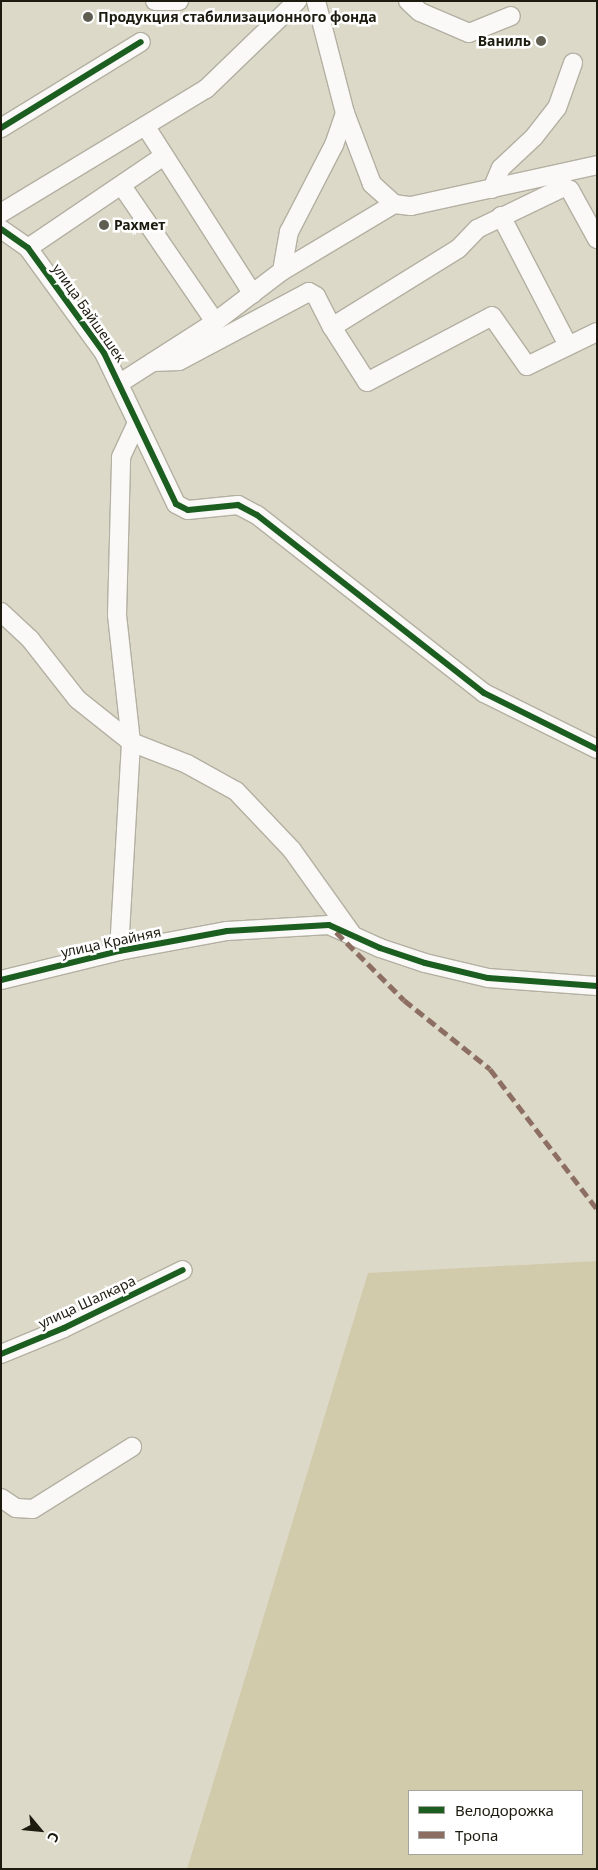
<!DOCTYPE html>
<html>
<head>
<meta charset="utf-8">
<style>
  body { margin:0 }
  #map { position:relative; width:598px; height:1870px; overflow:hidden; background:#ddd9c8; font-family:"Noto Sans",sans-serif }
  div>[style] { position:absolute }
  .green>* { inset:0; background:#d1caab }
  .roads { filter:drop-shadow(1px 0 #b3b0a2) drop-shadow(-1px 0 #b3b0a2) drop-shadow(0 1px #b3b0a2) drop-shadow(0 -1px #b3b0a2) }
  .minor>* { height:18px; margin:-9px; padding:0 9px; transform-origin:9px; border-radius:9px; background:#faf9f7 }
  .quiet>* { height:5px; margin-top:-2.5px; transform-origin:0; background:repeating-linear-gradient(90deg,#8d6e63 0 10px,transparent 0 15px) }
  .cycleway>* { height:6px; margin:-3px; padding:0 3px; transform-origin:3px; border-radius:3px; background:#1b5e20 }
  .dots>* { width:14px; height:14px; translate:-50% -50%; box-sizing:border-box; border:2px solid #fff; border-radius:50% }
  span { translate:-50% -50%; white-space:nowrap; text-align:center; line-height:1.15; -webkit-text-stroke:5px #fff; paint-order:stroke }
  .poi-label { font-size:14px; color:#1d1b0f; font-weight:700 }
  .left { translate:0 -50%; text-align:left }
  .right { translate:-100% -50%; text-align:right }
  .street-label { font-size:14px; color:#1d1b0f }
  .frame { position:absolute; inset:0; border:2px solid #1d1b0f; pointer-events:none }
  .legend { position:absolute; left:408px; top:1790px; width:175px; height:65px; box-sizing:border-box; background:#fff; border:1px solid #a5a49f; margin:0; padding:6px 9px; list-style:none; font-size:15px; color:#1d1b0f }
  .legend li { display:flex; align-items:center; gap:10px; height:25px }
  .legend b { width:25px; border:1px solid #a5a49f }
  .north { position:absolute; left:15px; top:1805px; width:50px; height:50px; -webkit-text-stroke:4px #fff; paint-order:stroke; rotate:118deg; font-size:14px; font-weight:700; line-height:20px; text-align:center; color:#1d1b0f }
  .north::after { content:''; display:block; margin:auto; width:18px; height:22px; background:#1d1b0f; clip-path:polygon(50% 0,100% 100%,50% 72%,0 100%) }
</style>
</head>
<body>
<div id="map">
  <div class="green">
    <div style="clip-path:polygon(evenodd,597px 1261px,597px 1869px,187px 1869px,368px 1273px,597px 1261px,409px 1791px,582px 1791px,582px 1854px,409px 1854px,409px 1791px)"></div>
  </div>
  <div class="roads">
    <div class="minor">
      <div style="left:155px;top:1px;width:24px"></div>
      <div style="left:408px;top:1px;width:16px;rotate:43deg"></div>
      <div style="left:420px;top:12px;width:53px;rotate:23.2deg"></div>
      <div style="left:469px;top:33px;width:45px;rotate:-22deg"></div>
      <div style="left:345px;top:113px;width:76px;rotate:69.2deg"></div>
      <div style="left:372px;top:184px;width:30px;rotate:42deg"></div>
      <div style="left:146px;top:127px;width:198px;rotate:57.4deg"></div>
      <div style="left:1px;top:128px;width:164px;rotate:-31.6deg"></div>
      <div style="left:122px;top:186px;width:165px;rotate:55.6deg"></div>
      <div style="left:492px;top:189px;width:23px;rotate:-67deg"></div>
      <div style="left:501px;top:168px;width:45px;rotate:-43.2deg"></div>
      <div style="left:534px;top:137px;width:37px;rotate:-52deg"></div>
      <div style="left:557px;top:108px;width:48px;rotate:-70.4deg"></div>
      <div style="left:1px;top:213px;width:240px;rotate:-31.2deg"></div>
      <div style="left:206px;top:89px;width:127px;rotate:-44deg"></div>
      <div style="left:501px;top:216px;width:145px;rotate:62.6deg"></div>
      <div style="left:1px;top:229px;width:33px;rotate:35deg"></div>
      <div style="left:28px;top:248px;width:130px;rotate:54.1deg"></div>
      <div style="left:104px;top:353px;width:167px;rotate:64.5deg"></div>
      <div style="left:176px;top:504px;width:13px;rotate:27deg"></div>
      <div style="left:188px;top:510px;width:50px;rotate:-5.7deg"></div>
      <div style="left:238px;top:505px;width:21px;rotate:28deg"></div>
      <div style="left:257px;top:515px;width:288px;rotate:38.1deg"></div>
      <div style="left:484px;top:693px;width:126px;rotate:26.4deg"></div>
      <div style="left:28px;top:248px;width:164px;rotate:-34.1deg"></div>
      <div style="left:282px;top:271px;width:40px;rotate:-80deg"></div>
      <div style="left:289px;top:232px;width:98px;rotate:-62.7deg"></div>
      <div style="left:334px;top:145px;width:34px;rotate:-71deg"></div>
      <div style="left:345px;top:113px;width:116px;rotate:-104.5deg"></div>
      <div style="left:332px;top:327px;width:65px;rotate:57.5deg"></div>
      <div style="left:367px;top:382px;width:141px;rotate:-27.8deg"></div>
      <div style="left:492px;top:316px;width:61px;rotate:55deg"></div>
      <div style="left:527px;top:366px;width:78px;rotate:-25.9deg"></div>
      <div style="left:153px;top:362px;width:26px;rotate:-2deg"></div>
      <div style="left:179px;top:361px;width:147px;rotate:-28deg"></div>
      <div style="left:309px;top:292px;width:8px;rotate:30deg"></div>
      <div style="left:316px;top:296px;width:35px;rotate:63deg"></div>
      <div style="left:332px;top:327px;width:148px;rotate:-31.8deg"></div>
      <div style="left:458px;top:249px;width:28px;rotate:-46deg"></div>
      <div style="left:477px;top:229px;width:97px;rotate:-25.8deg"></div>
      <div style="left:564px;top:187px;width:7px;rotate:27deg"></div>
      <div style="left:570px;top:190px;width:56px;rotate:61.1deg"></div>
      <div style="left:120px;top:383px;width:113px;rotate:-32.7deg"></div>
      <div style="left:215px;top:322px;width:84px;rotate:-37.3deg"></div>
      <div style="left:282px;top:271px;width:131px;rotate:-30.9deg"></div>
      <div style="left:394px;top:204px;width:17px;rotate:7deg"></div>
      <div style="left:411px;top:206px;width:190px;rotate:-12.4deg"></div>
      <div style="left:1px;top:612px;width:40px;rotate:43deg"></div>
      <div style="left:30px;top:639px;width:76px;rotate:51.9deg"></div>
      <div style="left:77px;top:699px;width:69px;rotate:38.5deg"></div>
      <div style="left:131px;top:742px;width:60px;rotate:21.4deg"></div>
      <div style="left:187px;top:764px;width:56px;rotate:28.9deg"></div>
      <div style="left:236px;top:791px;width:81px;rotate:46.5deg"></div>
      <div style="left:292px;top:850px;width:103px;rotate:54.5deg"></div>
      <div style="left:119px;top:951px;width:209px;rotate:-86.7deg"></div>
      <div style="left:131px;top:742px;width:128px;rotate:-96.3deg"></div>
      <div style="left:117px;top:615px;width:158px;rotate:-88.5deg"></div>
      <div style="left:121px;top:457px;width:35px;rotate:-65deg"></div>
      <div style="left:1px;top:980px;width:122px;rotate:-13.8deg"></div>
      <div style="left:119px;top:951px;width:110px;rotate:-10.5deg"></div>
      <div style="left:227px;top:931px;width:102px;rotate:-3.4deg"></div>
      <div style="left:329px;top:925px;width:56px;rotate:24.3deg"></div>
      <div style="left:380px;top:948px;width:47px;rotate:18.4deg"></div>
      <div style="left:425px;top:963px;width:65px;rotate:13.4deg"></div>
      <div style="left:488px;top:978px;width:109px;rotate:4.2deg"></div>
      <div style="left:1px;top:1354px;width:68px;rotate:-22.4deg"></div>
      <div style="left:64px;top:1328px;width:132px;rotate:-26deg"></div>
      <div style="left:1px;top:1498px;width:18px;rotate:34deg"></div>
      <div style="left:16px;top:1508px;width:17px;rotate:3deg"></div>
      <div style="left:33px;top:1509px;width:117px;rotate:-32.1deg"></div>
    </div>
  </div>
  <div class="quiet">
    <div style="left:336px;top:932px;width:96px;rotate:45deg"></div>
    <div style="left:404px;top:1000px;width:110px;rotate:38.7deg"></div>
    <div style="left:490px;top:1069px;width:176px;rotate:52.6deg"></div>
  </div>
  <div class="cycleway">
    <div style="left:1px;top:128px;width:164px;rotate:-31.6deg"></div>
    <div style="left:1px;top:229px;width:33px;rotate:35deg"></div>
    <div style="left:28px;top:248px;width:130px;rotate:54.1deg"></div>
    <div style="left:104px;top:353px;width:167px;rotate:64.5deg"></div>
    <div style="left:176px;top:504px;width:13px;rotate:27deg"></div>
    <div style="left:188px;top:510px;width:50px;rotate:-5.7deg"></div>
    <div style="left:238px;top:505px;width:21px;rotate:28deg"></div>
    <div style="left:257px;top:515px;width:288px;rotate:38.1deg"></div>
    <div style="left:484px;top:693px;width:126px;rotate:26.4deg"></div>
    <div style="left:1px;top:980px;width:122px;rotate:-13.8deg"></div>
    <div style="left:119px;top:951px;width:110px;rotate:-10.5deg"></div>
    <div style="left:227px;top:931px;width:102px;rotate:-3.4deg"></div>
    <div style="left:329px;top:925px;width:56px;rotate:24.3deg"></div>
    <div style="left:380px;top:948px;width:47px;rotate:18.4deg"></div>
    <div style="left:425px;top:963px;width:65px;rotate:13.4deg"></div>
    <div style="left:488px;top:978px;width:109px;rotate:4.2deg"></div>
    <div style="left:1px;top:1354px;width:68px;rotate:-22.4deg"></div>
    <div style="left:64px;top:1328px;width:132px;rotate:-26deg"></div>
  </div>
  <div class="dots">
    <div style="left:88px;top:17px;background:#605e50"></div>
    <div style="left:541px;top:41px;background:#605e50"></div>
    <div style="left:104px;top:225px;background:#605e50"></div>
  </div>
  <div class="poi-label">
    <span class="left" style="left:98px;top:17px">Продукция стабилизационного фонда</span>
    <span class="right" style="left:531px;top:41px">Ваниль</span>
    <span class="left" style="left:114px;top:225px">Рахмет</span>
  </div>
  <div class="street-label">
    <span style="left:89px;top:313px;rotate:55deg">улица Байшешек</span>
    <span style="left:111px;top:942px;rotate:-12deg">улица Крайняя</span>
    <span style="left:87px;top:1302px;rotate:-25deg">улица Шалкара</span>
  </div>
  <div class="frame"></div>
  <ul class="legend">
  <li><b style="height:6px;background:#1b5e20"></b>Велодорожка</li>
  <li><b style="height:6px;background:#8d6e63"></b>Тропа</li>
  </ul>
  <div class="north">С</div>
</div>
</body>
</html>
